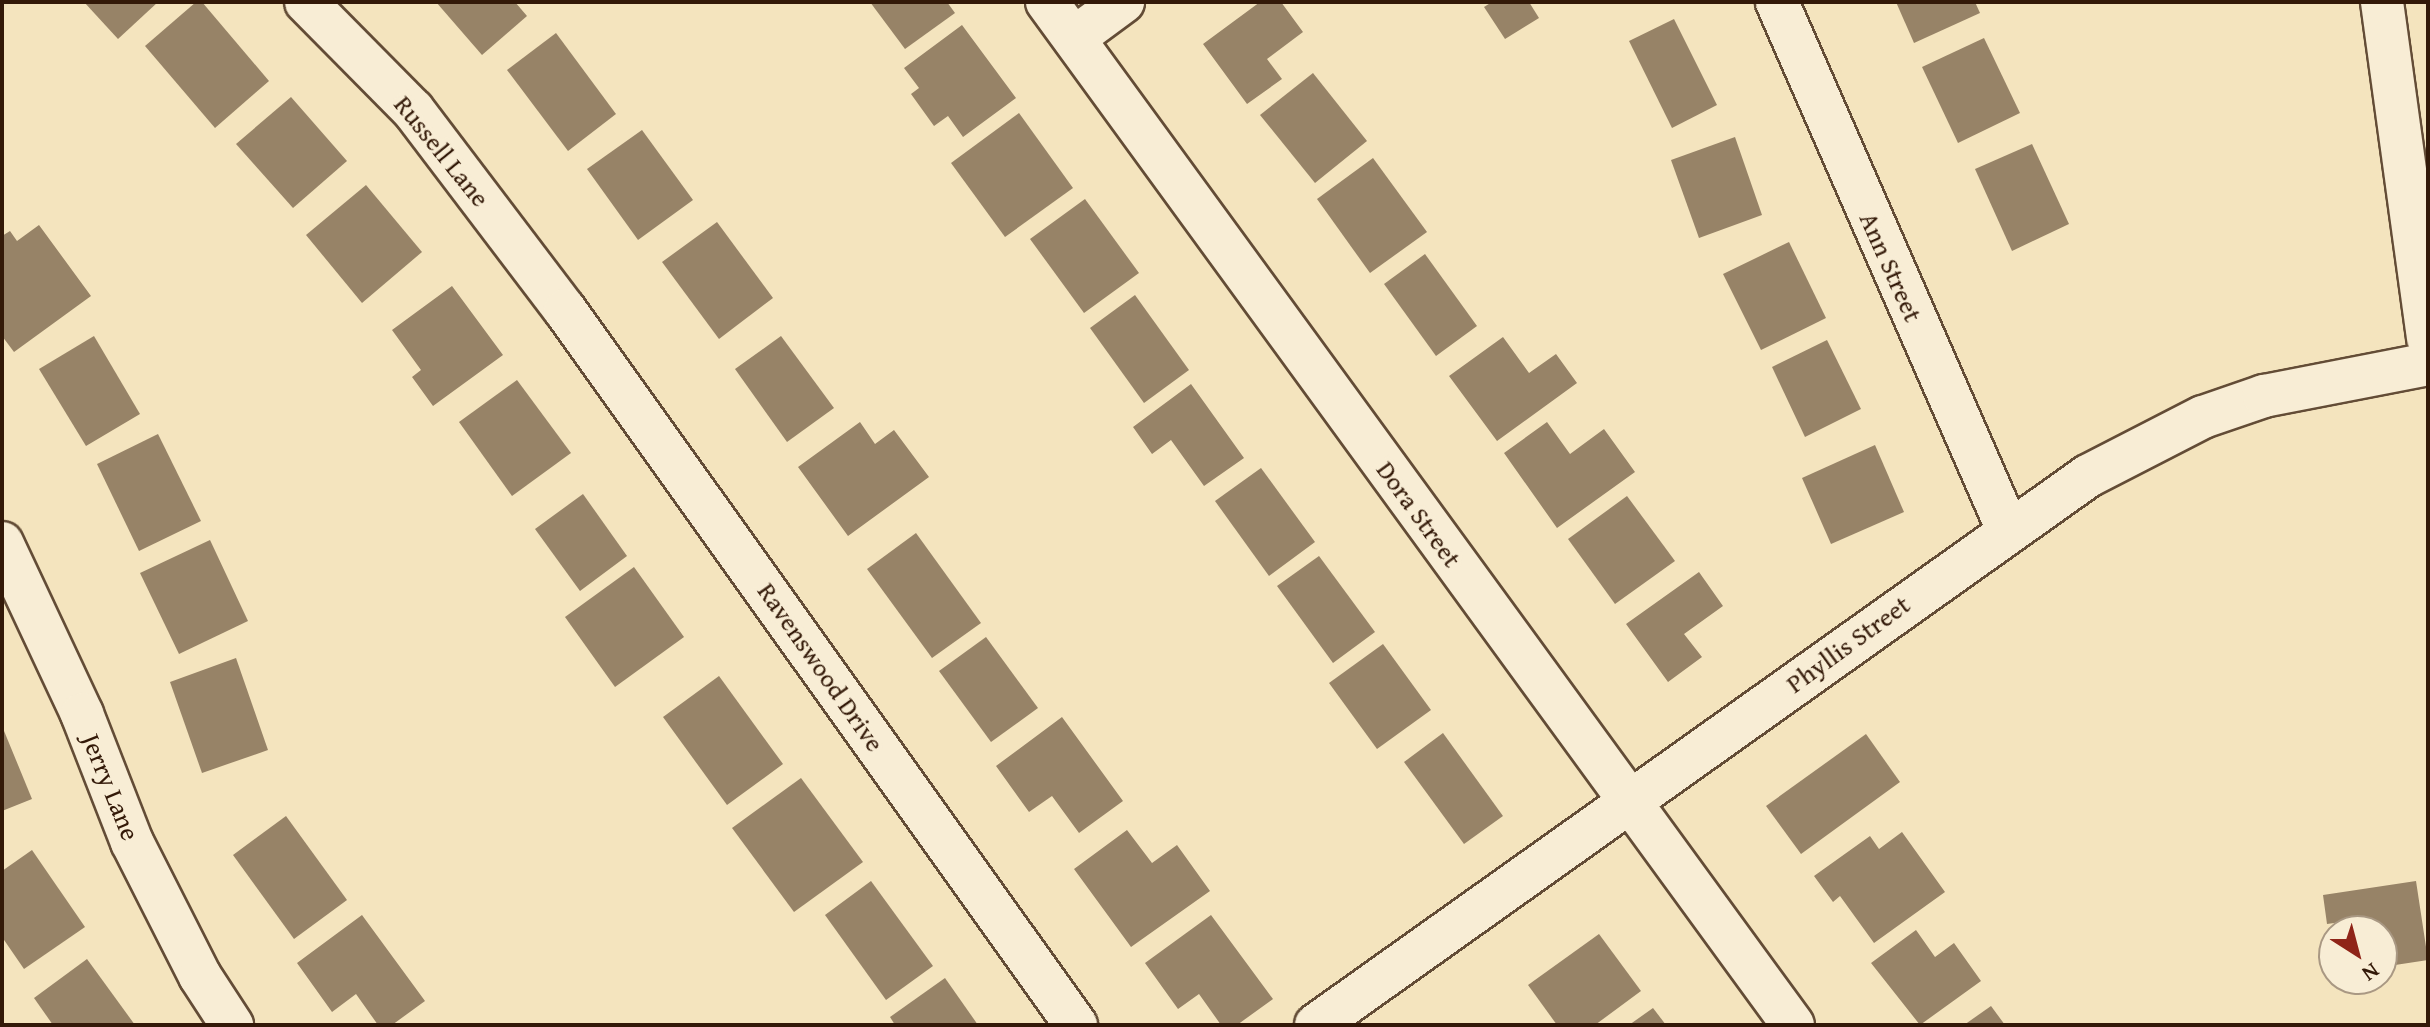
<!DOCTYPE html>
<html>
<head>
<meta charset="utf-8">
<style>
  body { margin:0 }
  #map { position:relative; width:2430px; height:1027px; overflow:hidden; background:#f4e4be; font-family:"Gentium Book Plus",serif }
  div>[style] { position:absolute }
  .building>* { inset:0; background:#978367 }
  .roads { filter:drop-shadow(2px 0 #634c36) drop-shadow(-2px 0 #634c36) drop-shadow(0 2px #634c36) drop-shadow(0 -2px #634c36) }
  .minor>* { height:42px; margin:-21px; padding:0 21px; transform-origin:21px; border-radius:21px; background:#f8edd5 }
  span { translate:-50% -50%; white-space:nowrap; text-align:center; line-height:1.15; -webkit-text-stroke:8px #f8edd5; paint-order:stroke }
  .street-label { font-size:26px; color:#331908 }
  .frame { position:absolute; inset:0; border:4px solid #331908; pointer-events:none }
  .north { position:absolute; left:2318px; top:915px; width:80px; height:80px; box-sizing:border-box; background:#f8edd5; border:2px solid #a99883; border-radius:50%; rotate:144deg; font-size:22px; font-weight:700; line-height:32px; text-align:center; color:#331908 }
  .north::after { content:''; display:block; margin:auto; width:28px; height:36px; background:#8f2418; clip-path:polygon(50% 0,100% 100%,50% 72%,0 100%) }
</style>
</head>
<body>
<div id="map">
  <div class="building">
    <div style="clip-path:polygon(84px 2px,158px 2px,118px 39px)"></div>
    <div style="clip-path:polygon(196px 2px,202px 2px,269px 81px,215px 128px,145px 46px)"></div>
    <div style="clip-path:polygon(436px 2px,515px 2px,527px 16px,482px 55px)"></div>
    <div style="clip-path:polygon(870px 2px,947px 2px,955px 13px,905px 49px)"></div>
    <div style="clip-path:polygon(1260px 2px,1281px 2px,1303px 32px,1267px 59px,1282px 79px,1247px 104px,1203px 44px)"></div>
    <div style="clip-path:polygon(1492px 2px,1529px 2px,1539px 18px,1505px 39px,1484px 7px)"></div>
    <div style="clip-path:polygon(1896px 2px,1975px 2px,1980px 13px,1914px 43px)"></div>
    <div style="clip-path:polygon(1674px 19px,1717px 105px,1672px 128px,1629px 41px)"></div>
    <div style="clip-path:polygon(962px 25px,1016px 98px,963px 137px,948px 116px,934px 126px,911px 94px,919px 88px,904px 68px)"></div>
    <div style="clip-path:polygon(556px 33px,616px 114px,568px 151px,507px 70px)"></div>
    <div style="clip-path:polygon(1984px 38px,2020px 113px,1958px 143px,1922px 67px)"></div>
    <div style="clip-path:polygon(1313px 73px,1367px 141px,1315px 183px,1260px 115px)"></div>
    <div style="clip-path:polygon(291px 97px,347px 161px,293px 208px,236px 144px)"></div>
    <div style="clip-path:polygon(1019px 113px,1073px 188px,1005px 237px,951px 163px)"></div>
    <div style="clip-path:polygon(642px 130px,693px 200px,638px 240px,587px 169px)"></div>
    <div style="clip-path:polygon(1735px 137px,1762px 215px,1699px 238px,1671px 160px)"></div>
    <div style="clip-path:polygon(2032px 144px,2069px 224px,2012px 251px,1975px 169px)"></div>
    <div style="clip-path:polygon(1373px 158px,1427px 232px,1370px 273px,1317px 199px)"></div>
    <div style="clip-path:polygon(366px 185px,422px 252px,362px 303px,306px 235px)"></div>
    <div style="clip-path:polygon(1085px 199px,1139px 273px,1084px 313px,1030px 239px)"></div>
    <div style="clip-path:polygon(717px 222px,773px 298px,719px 339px,662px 262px)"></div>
    <div style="clip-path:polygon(39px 225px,91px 296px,14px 352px,2px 336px,2px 236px,10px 231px,17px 241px)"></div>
    <div style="clip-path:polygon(1789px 242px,1826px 318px,1761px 350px,1723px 274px)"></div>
    <div style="clip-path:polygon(1425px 254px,1477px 326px,1436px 356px,1384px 284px)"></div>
    <div style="clip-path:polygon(452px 286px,503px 355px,433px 406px,412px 377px,421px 370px,392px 330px)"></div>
    <div style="clip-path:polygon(1135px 295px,1189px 370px,1144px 403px,1090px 328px)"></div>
    <div style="clip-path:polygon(94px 336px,140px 414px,86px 446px,39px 369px)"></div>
    <div style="clip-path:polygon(781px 336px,834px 408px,787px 442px,735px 369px)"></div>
    <div style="clip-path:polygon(1503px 337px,1529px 373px,1556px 354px,1577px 383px,1497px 441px,1449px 376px)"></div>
    <div style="clip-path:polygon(1827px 340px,1861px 409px,1805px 437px,1772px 367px)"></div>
    <div style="clip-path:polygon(517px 380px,571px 453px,512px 496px,459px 422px)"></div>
    <div style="clip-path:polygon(1191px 384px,1244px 458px,1204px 486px,1171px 440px,1152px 454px,1133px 427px)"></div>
    <div style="clip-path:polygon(860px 422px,875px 444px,894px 430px,929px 477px,848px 536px,798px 467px)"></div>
    <div style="clip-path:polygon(1547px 422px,1570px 454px,1604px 429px,1635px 472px,1557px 528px,1504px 453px)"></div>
    <div style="clip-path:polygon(158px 434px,201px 521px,139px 551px,97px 464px)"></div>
    <div style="clip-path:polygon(1875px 445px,1904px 512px,1831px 544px,1802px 478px)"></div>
    <div style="clip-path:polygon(1261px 468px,1315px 542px,1269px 576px,1215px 501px)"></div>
    <div style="clip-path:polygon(583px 494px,627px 556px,580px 591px,535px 529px)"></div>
    <div style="clip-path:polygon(1627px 496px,1675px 561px,1615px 604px,1568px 539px)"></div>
    <div style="clip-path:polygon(916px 533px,981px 623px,932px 658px,867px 569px)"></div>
    <div style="clip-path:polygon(210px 540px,248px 621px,179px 654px,140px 573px)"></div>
    <div style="clip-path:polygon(1319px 556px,1375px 632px,1333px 663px,1277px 586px)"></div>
    <div style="clip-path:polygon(634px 567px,684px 637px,615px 687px,565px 617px)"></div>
    <div style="clip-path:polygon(1699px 572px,1723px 606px,1684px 634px,1702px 657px,1668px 682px,1626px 624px)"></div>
    <div style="clip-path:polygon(986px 637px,1038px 708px,991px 742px,939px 671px)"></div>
    <div style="clip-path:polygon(1383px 644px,1431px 710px,1377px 749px,1329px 683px)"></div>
    <div style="clip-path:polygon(236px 658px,268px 750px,202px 773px,170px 682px)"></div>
    <div style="clip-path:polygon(719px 676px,783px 764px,727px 805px,663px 717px)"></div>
    <div style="clip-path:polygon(1062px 717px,1123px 801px,1079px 833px,1052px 796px,1029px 812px,996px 766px)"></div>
    <div style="clip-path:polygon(2px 726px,32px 799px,2px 811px)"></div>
    <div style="clip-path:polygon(1443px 733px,1503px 816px,1464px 844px,1404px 762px)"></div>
    <div style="clip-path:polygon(1866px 734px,1900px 782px,1801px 854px,1766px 806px)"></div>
    <div style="clip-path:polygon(801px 778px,863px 862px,794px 912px,732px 828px)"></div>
    <div style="clip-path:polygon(286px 816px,347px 900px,294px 939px,233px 855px)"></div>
    <div style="clip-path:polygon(1127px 830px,1152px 863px,1177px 845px,1210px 891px,1131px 947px,1074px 869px)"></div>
    <div style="clip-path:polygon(1902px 832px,1945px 892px,1874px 943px,1840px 896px,1833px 902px,1814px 876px,1870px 836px,1879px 849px)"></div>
    <div style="clip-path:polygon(32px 850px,85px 927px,24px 969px,2px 937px,2px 871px)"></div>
    <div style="clip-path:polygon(871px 881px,933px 966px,886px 1000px,825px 915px)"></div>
    <div style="clip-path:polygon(2416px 881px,2428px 960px,2382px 967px,2382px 931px,2371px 931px,2370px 918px,2327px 924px,2323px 895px)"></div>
    <div style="clip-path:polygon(362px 915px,425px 1001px,392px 1025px,378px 1025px,356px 994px,332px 1012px,297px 963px)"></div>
    <div style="clip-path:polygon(1211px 915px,1273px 999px,1237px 1025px,1221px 1025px,1199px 994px,1178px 1009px,1145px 963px)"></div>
    <div style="clip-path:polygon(1916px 930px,1935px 957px,1954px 943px,1981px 981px,1920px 1025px,1871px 963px)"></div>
    <div style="clip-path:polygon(1599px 934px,1641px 991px,1595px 1025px,1557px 1025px,1528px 985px)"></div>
    <div style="clip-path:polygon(87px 959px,135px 1025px,53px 1025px,34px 998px)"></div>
    <div style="clip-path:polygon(945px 978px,978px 1025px,895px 1025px,890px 1017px)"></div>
    <div style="clip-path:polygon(1991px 1006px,2005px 1025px,1964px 1025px)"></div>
    <div style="clip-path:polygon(1653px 1008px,1666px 1025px,1629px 1025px)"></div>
  </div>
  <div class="roads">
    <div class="minor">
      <div style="left:306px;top:2px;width:152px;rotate:45.3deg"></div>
      <div style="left:413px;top:110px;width:251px;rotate:52.8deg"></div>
      <div style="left:565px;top:310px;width:879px;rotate:54.45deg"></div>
      <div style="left:1047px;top:2px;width:1266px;rotate:53.9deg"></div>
      <div style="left:1777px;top:2px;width:576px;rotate:66.37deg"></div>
      <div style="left:2382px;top:2px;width:339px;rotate:82.2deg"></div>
      <div style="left:1074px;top:38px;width:61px;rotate:-36.3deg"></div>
      <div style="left:2px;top:543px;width:189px;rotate:64.9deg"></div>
      <div style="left:82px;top:714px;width:137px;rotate:68.7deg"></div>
      <div style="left:132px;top:842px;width:150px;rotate:63.1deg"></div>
      <div style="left:200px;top:976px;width:59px;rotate:56.9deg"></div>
      <div style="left:1316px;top:1025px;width:947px;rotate:-35.42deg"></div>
      <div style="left:2088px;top:476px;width:129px;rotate:-27.2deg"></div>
      <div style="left:2203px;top:417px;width:65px;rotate:-19deg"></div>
      <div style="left:2264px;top:396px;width:167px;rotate:-11deg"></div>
    </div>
  </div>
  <div class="street-label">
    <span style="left:442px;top:151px;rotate:51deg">Russell Lane</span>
    <span style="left:1891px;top:267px;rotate:66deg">Ann Street</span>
    <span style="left:1419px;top:514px;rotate:54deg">Dora Street</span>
    <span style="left:1848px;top:644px;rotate:-36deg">Phyllis Street</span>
    <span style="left:821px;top:667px;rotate:55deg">Ravenswood Drive</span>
    <span style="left:111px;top:787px;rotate:68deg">Jerry Lane</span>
  </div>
  <div class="frame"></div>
  <div class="north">N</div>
</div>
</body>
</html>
